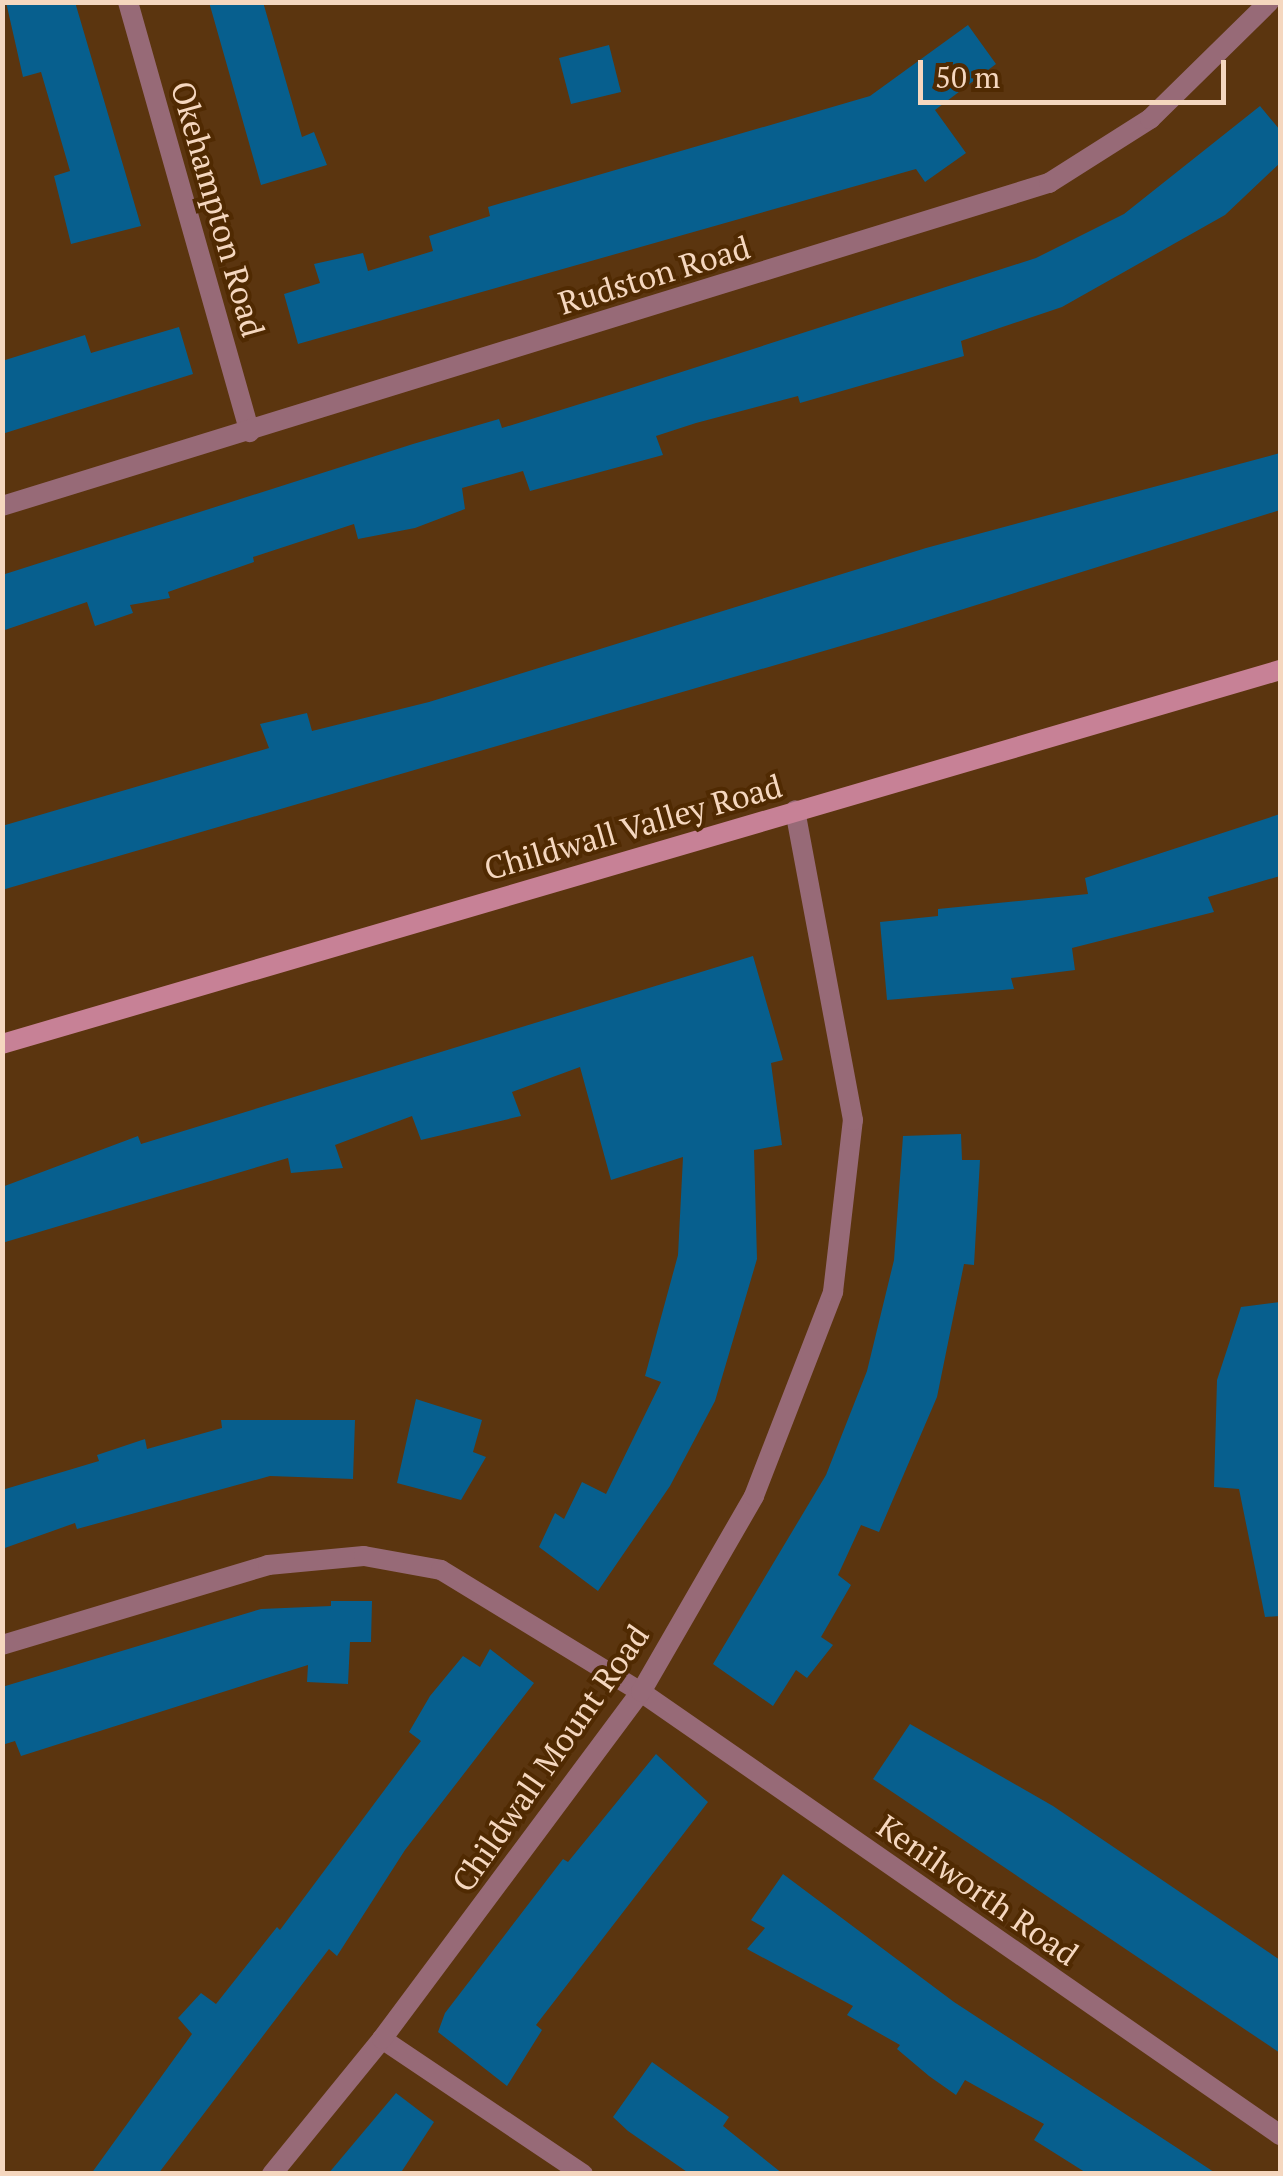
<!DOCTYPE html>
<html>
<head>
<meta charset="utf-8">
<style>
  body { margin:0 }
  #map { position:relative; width:1283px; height:2176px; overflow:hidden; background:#5b350f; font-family:"PT Serif",serif }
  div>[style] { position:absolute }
  .building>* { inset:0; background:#075f8e }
  .minor>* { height:20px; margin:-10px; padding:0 10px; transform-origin:10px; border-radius:10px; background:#976a77 }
  .secondary>* { height:20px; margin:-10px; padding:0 10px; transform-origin:10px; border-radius:10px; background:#c78196 }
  span { translate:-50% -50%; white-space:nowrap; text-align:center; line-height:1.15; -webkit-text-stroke:8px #502a02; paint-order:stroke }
  .street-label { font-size:32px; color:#f5d7bf }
  .frame { position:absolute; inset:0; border:5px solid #f5d7bf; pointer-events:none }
  .scale { position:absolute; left:918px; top:60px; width:308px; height:45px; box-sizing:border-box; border:5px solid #f5d7bf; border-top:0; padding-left:12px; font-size:30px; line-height:35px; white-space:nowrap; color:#f5d7bf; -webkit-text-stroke:8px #502a02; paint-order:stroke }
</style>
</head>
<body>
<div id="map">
  <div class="building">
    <div style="clip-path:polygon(6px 2px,75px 2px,141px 226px,71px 244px,54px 176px,70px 171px,41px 72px,23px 77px)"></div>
    <div style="clip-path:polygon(209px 2px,263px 2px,302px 137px,314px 132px,327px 165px,261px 185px)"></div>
    <div style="clip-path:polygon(968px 25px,996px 64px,935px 110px,966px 153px,925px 182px,916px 169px,298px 344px,284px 294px,320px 283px,314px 264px,363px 253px,368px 271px,433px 251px,429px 236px,490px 216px,488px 207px,870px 96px)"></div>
    <div style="clip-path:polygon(609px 45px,621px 92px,571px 104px,559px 58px)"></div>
    <div style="clip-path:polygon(1260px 106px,1280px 130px,1280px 163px,1225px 215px,1062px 307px,961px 341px,964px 356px,800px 403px,798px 396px,696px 423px,656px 436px,663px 455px,530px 491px,523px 471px,462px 488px,465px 509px,415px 528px,358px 539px,354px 524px,253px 557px,254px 562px,168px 592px,170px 598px,130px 605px,133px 613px,95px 626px,87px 602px,2px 631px,2px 575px,413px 444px,499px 419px,502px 428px,622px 391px,1036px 258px,1124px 214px)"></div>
    <div style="clip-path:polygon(179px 327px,193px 374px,2px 434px,2px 361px,85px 335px,91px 353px)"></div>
    <div style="clip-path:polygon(1280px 453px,1280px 510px,906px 627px,2px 890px,2px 826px,269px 748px,260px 724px,307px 713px,312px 731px,429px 702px,926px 548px)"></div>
    <div style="clip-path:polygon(1280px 814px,1280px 876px,1208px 897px,1214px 912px,1072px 948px,1075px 970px,1011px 978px,1014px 989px,887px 1000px,880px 922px,938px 916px,938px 909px,1088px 894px,1085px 878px)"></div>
    <div style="clip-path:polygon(753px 956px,783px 1060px,771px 1063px,782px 1145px,754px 1150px,757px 1259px,715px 1401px,670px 1486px,598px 1591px,539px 1547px,555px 1513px,564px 1519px,582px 1482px,606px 1494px,661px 1382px,645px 1376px,678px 1255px,683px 1157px,611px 1180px,580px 1067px,512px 1092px,521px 1116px,421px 1140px,412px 1116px,335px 1145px,343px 1168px,291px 1173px,288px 1158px,2px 1243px,2px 1187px,138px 1136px,141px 1144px)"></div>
    <div style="clip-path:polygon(961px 1134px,962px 1160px,980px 1160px,974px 1265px,964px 1264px,937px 1397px,879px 1532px,861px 1525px,838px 1575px,851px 1585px,821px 1637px,833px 1645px,807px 1678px,796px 1670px,773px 1706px,713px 1664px,826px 1475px,867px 1371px,894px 1260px,903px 1136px)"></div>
    <div style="clip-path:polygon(1280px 1302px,1280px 1616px,1265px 1617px,1239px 1489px,1214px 1487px,1217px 1380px,1241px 1307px)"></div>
    <div style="clip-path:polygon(416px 1399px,482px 1420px,473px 1452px,486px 1457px,461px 1500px,397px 1483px)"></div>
    <div style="clip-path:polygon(221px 1420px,355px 1420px,353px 1479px,270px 1476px,77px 1529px,75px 1523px,2px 1549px,2px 1490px,99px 1461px,97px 1455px,145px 1439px,147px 1449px,222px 1428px)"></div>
    <div style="clip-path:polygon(331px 1601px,372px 1601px,371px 1642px,350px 1642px,348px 1684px,307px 1682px,308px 1665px,21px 1756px,15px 1741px,2px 1745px,2px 1687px,261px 1609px,331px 1606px)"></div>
    <div style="clip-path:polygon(490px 1649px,534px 1683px,405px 1850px,337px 1956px,329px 1949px,158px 2174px,91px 2174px,192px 2034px,178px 2018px,201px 1993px,216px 2004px,277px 1927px,280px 1930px,421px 1741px,409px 1732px,430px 1696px,463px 1656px,480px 1667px)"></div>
    <div style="clip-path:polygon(910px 1724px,1053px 1806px,1280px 1960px,1280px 2053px,873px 1779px)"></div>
    <div style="clip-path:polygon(656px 1754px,708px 1802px,536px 2025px,542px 2030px,507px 2086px,438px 2032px,445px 2013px,563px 1859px,568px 1862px)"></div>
    <div style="clip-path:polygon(783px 1874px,954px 2002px,1217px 2174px,1088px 2174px,1034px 2140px,1044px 2124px,965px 2080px,956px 2095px,929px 2076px,897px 2049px,900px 2045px,847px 2015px,853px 2006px,747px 1949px,765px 1928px,751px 1920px)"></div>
    <div style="clip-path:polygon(652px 2062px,729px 2117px,723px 2126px,783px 2174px,690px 2174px,628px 2131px,613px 2117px)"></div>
    <div style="clip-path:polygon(396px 2093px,434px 2122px,400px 2174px,328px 2174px)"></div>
  </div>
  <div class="minor">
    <div style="left:128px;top:2px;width:447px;rotate:74.2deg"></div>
    <div style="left:2px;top:506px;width:1096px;rotate:-17.15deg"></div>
    <div style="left:1049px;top:183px;width:120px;rotate:-32.4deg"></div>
    <div style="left:1150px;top:119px;width:167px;rotate:-44.5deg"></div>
    <div style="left:2px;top:1645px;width:278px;rotate:-16.7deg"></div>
    <div style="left:268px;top:1565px;width:96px;rotate:-5.4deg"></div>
    <div style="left:364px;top:1556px;width:78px;rotate:10.3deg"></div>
    <div style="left:441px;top:1570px;width:234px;rotate:31.4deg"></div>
    <div style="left:641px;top:1692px;width:778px;rotate:34.73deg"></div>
    <div style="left:382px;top:2039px;width:242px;rotate:33.9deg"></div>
    <div style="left:272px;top:2174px;width:174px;rotate:-50.8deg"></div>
    <div style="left:382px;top:2039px;width:433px;rotate:-53.3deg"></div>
    <div style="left:641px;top:1692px;width:226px;rotate:-60deg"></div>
    <div style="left:754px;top:1496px;width:219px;rotate:-68.8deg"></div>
    <div style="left:833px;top:1292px;width:173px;rotate:-83.4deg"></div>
    <div style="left:853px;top:1120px;width:315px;rotate:-100.6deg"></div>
  </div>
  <div class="secondary">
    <div style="left:2px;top:1044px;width:1332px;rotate:-16.31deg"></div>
  </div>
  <div class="street-label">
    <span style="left:218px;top:209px;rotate:74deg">Okehampton Road</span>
    <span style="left:654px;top:275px;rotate:-17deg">Rudston Road</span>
    <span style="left:633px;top:827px;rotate:-16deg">Childwall Valley Road</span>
    <span style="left:550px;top:1758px;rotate:-55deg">Childwall Mount Road</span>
    <span style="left:978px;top:1890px;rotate:35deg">Kenilworth Road</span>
  </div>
  <div class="frame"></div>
  <div class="scale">50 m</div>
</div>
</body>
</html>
